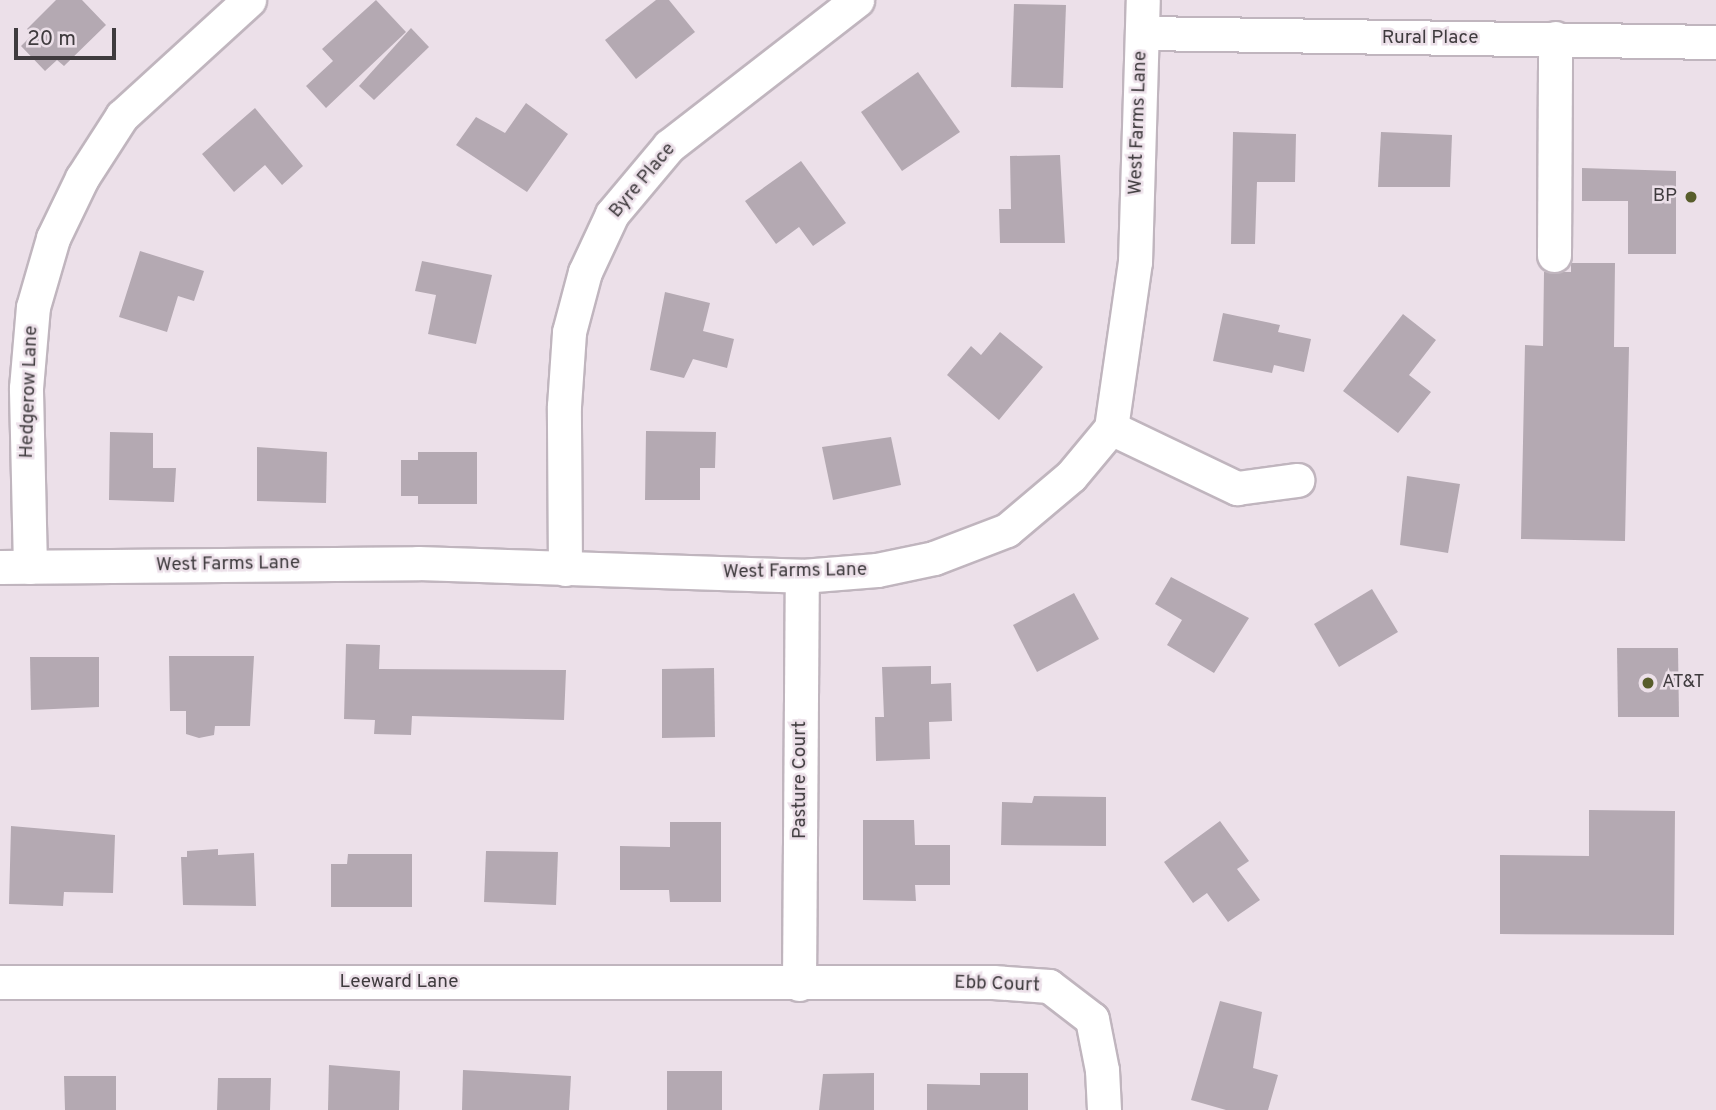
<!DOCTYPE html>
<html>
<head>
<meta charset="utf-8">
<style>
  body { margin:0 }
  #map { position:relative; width:1716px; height:1110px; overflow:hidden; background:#ece0e9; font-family:Overpass,sans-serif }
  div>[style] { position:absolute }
  .building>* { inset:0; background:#b4a9b2 }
  .roads { filter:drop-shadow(2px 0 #c0b5be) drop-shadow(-2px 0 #c0b5be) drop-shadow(0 2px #c0b5be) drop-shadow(0 -2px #c0b5be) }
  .minor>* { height:33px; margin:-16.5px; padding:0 16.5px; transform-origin:16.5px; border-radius:16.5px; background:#fff }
  .dots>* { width:19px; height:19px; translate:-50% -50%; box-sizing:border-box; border:4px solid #ece0e9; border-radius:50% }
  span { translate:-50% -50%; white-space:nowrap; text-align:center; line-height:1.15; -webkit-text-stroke:5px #ece0e9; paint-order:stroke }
  .street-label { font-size:19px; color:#3f3b3e }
  .poi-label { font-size:19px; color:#3f3b3e }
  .right { translate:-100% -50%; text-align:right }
  .left { translate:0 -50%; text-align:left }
  .scale { position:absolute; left:14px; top:28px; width:102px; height:32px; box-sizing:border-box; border:4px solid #3f3b3e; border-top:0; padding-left:9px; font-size:21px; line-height:24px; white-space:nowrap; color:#3f3b3e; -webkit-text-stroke:5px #ece0e9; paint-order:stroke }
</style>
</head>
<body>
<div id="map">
  <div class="building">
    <div style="clip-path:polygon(56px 0,82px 0,106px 25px,64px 66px,57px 60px,45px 71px,21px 46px,33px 34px,27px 29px)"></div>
    <div style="clip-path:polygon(376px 0,406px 32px,326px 108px,306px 86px,333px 61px,322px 49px)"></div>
    <div style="clip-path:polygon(656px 0,669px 0,695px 32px,636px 79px,605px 40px)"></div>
    <div style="clip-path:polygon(1014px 4px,1066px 5px,1063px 88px,1011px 87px)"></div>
    <div style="clip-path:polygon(411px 28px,429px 47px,374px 100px,359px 86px)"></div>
    <div style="clip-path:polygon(918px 72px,960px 132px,902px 171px,861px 112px)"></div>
    <div style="clip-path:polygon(526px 103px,568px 134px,527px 192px,456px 145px,476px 117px,505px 133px)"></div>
    <div style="clip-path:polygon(255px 108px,303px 166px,282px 185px,265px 165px,234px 192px,202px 154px)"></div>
    <div style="clip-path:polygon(1233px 132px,1296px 134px,1295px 182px,1257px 182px,1255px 244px,1231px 244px)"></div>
    <div style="clip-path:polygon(1381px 132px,1452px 135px,1450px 187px,1378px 187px)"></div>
    <div style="clip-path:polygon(1060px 155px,1065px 243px,1000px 243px,999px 209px,1011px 209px,1010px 156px)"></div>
    <div style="clip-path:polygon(801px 161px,846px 223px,813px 246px,799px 227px,776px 244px,745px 201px)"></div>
    <div style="clip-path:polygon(1582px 168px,1676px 171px,1676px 254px,1628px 254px,1628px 201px,1582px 201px)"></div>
    <div style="clip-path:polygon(140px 251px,204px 271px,194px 301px,178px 296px,167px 332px,119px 317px)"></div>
    <div style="clip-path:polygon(422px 261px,492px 275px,476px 344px,428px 334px,436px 295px,415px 291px)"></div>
    <div style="clip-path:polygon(1571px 263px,1615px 263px,1614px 347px,1629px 347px,1625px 541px,1521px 539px,1525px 345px,1543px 346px,1544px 272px,1571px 272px)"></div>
    <div style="clip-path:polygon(665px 292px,710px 303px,703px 331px,734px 339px,727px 368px,693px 359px,684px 378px,650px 370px)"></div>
    <div style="clip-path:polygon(1223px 313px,1280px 325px,1278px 332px,1311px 339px,1304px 372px,1274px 365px,1272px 373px,1213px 361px)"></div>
    <div style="clip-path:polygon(1403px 314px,1436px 340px,1409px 375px,1431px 392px,1398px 433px,1343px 391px)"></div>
    <div style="clip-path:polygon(1000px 332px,1043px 367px,999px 420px,947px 375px,971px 346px,981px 355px)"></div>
    <div style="clip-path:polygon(646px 431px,716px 432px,715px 468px,700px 468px,700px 500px,645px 500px)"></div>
    <div style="clip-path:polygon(110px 432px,153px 433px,153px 468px,176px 468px,174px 502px,109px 500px)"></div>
    <div style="clip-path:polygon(891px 437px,901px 485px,833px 500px,822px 447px)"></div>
    <div style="clip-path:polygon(257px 447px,327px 452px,326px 503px,257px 501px)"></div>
    <div style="clip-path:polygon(418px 452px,477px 452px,477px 504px,418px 504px,418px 496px,401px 496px,401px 460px,418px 460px)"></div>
    <div style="clip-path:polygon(1407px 476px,1460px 484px,1448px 553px,1400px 545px)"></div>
    <div style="clip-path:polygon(1171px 577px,1249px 618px,1214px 673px,1167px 645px,1182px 620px,1155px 604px)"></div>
    <div style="clip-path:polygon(1372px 589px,1398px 632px,1339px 667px,1314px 624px)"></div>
    <div style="clip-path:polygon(1074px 593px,1099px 639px,1037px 672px,1013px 625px)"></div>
    <div style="clip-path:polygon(346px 644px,380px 645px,379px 669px,566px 670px,564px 720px,412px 716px,411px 735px,374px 734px,375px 720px,344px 719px)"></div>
    <div style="clip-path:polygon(1617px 648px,1678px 648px,1679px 717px,1618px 717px)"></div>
    <div style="clip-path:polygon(169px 656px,254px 656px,250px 726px,215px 726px,214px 735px,199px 738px,186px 734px,186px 711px,170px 711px)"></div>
    <div style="clip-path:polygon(30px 657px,99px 657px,99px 707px,31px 710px)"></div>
    <div style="clip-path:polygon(931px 666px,931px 684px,951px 683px,952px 721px,929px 722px,930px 759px,876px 761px,875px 717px,884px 717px,882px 667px)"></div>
    <div style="clip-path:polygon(714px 668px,715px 737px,662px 738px,662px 669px)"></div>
    <div style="clip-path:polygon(1034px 796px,1106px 797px,1106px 846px,1001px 845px,1002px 802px,1032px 803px)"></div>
    <div style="clip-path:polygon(1589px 810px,1675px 811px,1674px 935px,1500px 934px,1500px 855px,1589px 856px)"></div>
    <div style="clip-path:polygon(863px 820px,914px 820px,915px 845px,950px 845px,950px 885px,915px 885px,916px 901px,863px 900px)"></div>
    <div style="clip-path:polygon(1220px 821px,1249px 861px,1237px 869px,1260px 900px,1228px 922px,1207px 893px,1193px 903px,1164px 862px)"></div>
    <div style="clip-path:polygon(670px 822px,721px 822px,721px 902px,670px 902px,669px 890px,620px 890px,620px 846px,670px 847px)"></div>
    <div style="clip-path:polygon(11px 826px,115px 835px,113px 893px,64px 892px,63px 906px,9px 904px)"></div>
    <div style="clip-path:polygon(218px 849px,218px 855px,254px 853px,256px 906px,183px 905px,181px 857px,187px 857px,187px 851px)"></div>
    <div style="clip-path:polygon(486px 851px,558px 852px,556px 905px,484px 902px)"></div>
    <div style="clip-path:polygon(348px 854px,412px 854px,412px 907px,331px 907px,331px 864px,347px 864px)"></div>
    <div style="clip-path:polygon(1220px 1001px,1262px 1012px,1253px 1068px,1278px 1075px,1268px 1110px,1226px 1110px,1191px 1100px)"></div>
    <div style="clip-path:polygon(329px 1065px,400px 1071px,399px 1110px,328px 1110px)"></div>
    <div style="clip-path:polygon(463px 1070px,571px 1076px,569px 1110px,462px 1110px)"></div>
    <div style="clip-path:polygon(667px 1071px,722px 1071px,722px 1110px,667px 1110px)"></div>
    <div style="clip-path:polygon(874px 1073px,874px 1110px,819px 1110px,823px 1074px)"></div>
    <div style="clip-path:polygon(980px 1073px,1028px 1073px,1028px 1110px,927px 1110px,927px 1084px,980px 1085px)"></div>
    <div style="clip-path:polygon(64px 1076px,116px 1076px,116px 1110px,65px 1110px)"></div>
    <div style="clip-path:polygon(218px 1078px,271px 1078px,270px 1110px,217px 1110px)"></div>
  </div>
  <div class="roads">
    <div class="minor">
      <div style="left:1143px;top:33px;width:573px;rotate:0.9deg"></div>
      <div style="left:1554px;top:255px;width:217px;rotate:-89.7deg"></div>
      <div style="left:1111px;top:428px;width:140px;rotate:25.5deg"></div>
      <div style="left:1237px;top:488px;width:61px;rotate:-7.6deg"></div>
      <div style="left:0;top:567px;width:418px;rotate:-0.5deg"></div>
      <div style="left:418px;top:563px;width:384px;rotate:1.9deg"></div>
      <div style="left:802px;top:576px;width:75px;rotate:-4.6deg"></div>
      <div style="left:877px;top:570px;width:58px;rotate:-11.9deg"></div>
      <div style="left:934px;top:558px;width:78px;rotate:-21deg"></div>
      <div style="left:1007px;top:530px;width:84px;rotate:-40.2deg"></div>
      <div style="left:1071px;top:476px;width:62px;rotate:-50.2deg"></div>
      <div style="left:1111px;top:428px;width:168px;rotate:-81.8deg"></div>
      <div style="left:1135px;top:262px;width:262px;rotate:-88.3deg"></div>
      <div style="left:30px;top:567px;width:179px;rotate:-91.3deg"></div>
      <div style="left:26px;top:388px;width:81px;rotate:-85.1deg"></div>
      <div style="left:33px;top:307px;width:72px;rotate:-73.8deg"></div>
      <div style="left:53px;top:238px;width:67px;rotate:-64.2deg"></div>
      <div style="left:82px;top:178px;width:74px;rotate:-57.2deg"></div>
      <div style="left:122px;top:116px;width:172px;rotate:-42.4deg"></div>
      <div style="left:565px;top:569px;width:163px;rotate:-90.4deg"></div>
      <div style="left:564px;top:406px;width:74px;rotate:-86.1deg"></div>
      <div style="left:569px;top:332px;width:62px;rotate:-75.1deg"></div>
      <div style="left:585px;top:272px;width:64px;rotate:-65deg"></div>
      <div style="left:612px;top:214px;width:89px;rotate:-50deg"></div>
      <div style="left:669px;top:146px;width:238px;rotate:-37.8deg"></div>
      <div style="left:0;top:982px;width:993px"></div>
      <div style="left:993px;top:982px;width:56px;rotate:4.1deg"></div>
      <div style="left:1049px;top:986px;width:54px;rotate:37.5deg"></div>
      <div style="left:1092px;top:1019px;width:52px;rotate:78.9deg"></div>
      <div style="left:1102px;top:1070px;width:40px;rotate:87.1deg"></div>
      <div style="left:799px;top:984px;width:408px;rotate:-89.6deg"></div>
    </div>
  </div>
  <div class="dots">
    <div style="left:1691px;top:197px;background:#585d2b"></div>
    <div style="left:1648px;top:683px;background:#585d2b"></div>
  </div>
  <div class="street-label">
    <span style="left:1430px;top:39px">Rural Place</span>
    <span style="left:1139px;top:123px;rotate:-88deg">West Farms Lane</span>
    <span style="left:643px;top:181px;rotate:-50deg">Byre Place</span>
    <span style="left:30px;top:392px;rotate:-88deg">Hedgerow Lane</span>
    <span style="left:228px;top:565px;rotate:-1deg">West Farms Lane</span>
    <span style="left:795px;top:572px;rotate:-1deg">West Farms Lane</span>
    <span style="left:801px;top:780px;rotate:-90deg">Pasture Court</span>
    <span style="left:399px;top:983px">Leeward Lane</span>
    <span style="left:997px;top:985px;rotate:2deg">Ebb Court</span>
  </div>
  <div class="poi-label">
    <span class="right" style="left:1677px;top:197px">BP</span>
    <span class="left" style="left:1662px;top:683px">AT&amp;T</span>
  </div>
  <div class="scale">20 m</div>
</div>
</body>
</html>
